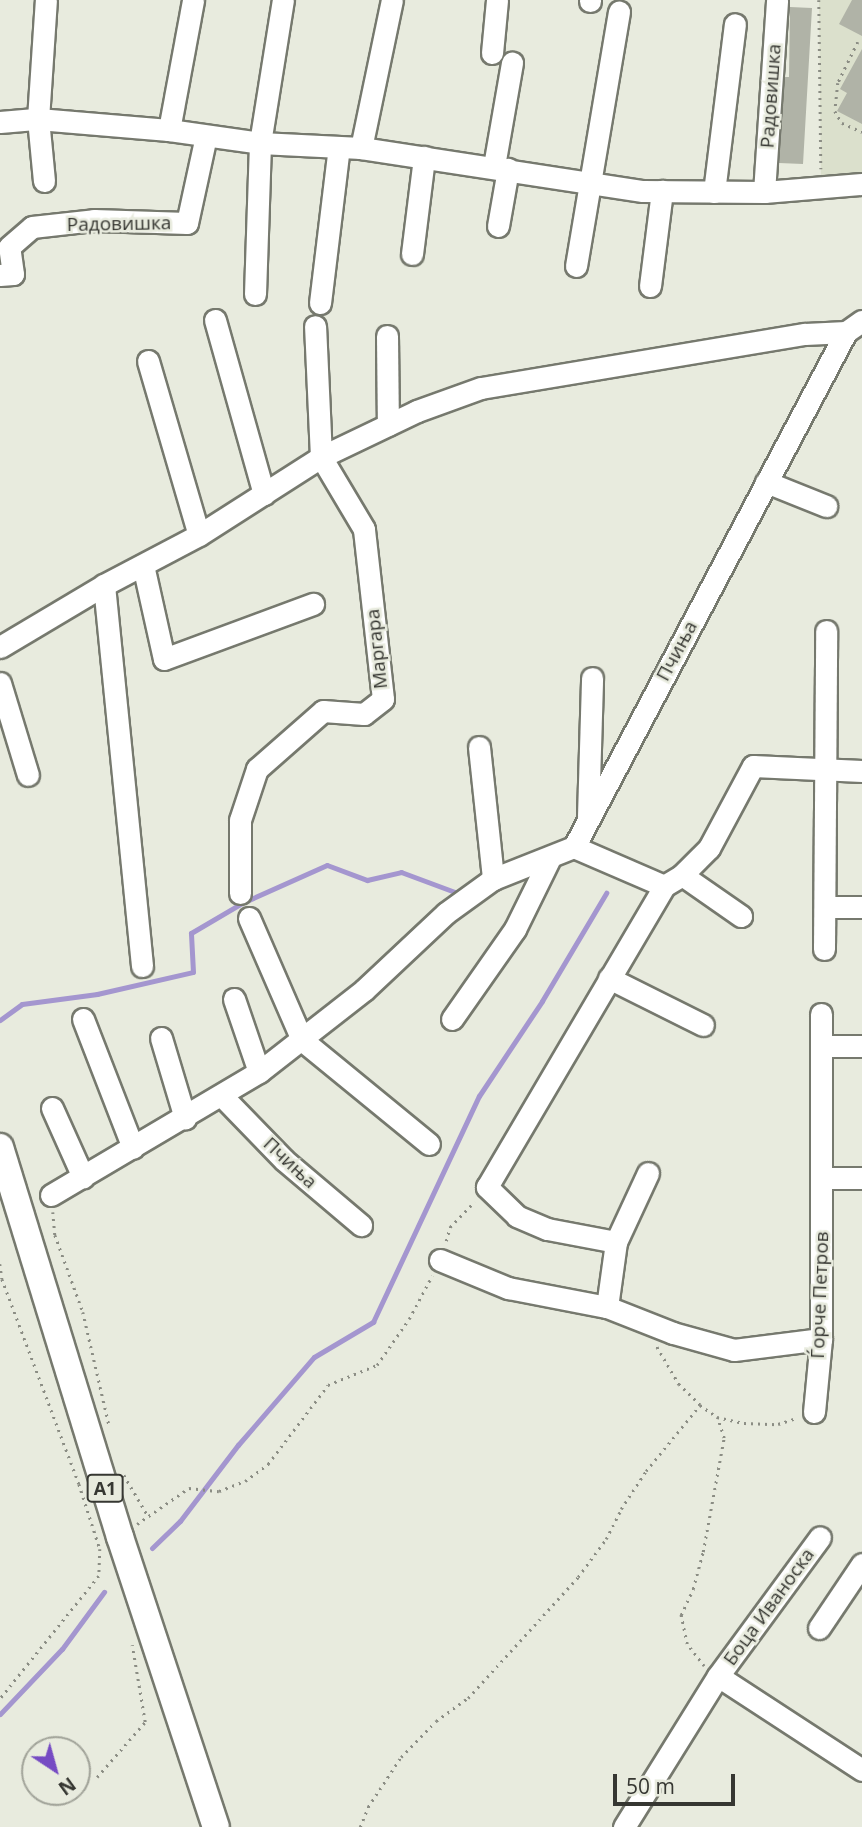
<!DOCTYPE html>
<html>
<head>
<meta charset="utf-8">
<style>
  body { margin:0 }
  #map { position:relative; width:862px; height:1827px; overflow:hidden; background:#e8ebde; font-family:"Open Sans",sans-serif }
  div>[style] { position:absolute }
  .built>* { inset:0; background:#dbe0cc }
  .stream>* { height:5px; margin:-2.5px; padding:0 2.5px; transform-origin:2.5px; border-radius:2.5px; background:#a496cf }
  .building>* { inset:0; background:#b0b3a7 }
  .path>* { height:2.5px; margin-top:-1.25px; transform-origin:0; background:repeating-linear-gradient(90deg,#8b8d84 0 2px,transparent 0 7px) }
  .roads { filter:drop-shadow(2px 0 #76796e) drop-shadow(-2px 0 #76796e) drop-shadow(0 2px #76796e) drop-shadow(0 -2px #76796e) }
  .minor>* { height:21px; margin:-10.5px; padding:0 10.5px; transform-origin:10.5px; border-radius:10.5px; background:#fff }
  .major>* { height:26px; margin:-13px; padding:0 13px; transform-origin:13px; border-radius:13px; background:#fff }
  span { translate:-50% -50%; white-space:nowrap; text-align:center; line-height:1.15; -webkit-text-stroke:5px #e8ebde; paint-order:stroke }
  .shield-label span { padding:2px 5px; background:#e8ebde; border:2px solid; border-radius:5px; -webkit-text-stroke-width:0 }
  .shield-label { font-size:18px; color:#363732; font-weight:700 }
  .street-label { font-size:19px; color:#363732 }
  .north { position:absolute; left:21px; top:1736px; width:70px; height:70px; box-sizing:border-box; background:#e8ebde; border:2px solid #a1a399; border-radius:50%; rotate:144deg; font-size:19px; font-weight:700; line-height:28px; text-align:center; color:#363732 }
  .north::after { content:''; display:block; margin:auto; width:24px; height:32px; background:#764bc3; clip-path:polygon(50% 0,100% 100%,50% 72%,0 100%) }
  .scale { position:absolute; left:613px; top:1774px; width:122px; height:32px; box-sizing:border-box; border:4px solid #363732; border-top:0; padding-left:9px; font-size:21px; line-height:24px; white-space:nowrap; color:#363732; -webkit-text-stroke:5px #e8ebde; paint-order:stroke }
</style>
</head>
<body>
<div id="map">
  <div class="built">
    <div style="clip-path:polygon(819px 0,862px 0,862px 184px,821px 186px)"></div>
  </div>
  <div class="stream">
    <div style="left:0;top:1020px;width:27px;rotate:-36deg"></div>
    <div style="left:22px;top:1004px;width:76px;rotate:-7.6deg"></div>
    <div style="left:97px;top:994px;width:98px;rotate:-12.9deg"></div>
    <div style="left:193px;top:972px;width:39px;rotate:-93deg"></div>
    <div style="left:191px;top:933px;width:59px;rotate:-30.5deg"></div>
    <div style="left:242px;top:903px;width:93px;rotate:-24.1deg"></div>
    <div style="left:327px;top:865px;width:43px;rotate:20.6deg"></div>
    <div style="left:367px;top:880px;width:35px;rotate:-13deg"></div>
    <div style="left:401px;top:872px;width:66px;rotate:20.4deg"></div>
    <div style="left:152px;top:1548px;width:39px;rotate:-44deg"></div>
    <div style="left:180px;top:1521px;width:96px;rotate:-52.7deg"></div>
    <div style="left:238px;top:1445px;width:116px;rotate:-49.2deg"></div>
    <div style="left:314px;top:1357px;width:69px;rotate:-30.7deg"></div>
    <div style="left:373px;top:1322px;width:250px;rotate:-64.9deg"></div>
    <div style="left:479px;top:1096px;width:114px;rotate:-56.4deg"></div>
    <div style="left:542px;top:1001px;width:126px;rotate:-59.3deg"></div>
    <div style="left:0;top:1714px;width:90px;rotate:-46.4deg"></div>
    <div style="left:62px;top:1649px;width:71px;rotate:-53.6deg"></div>
  </div>
  <div class="building">
    <div style="clip-path:polygon(852px 0,862px 0,862px 36px,839px 24px)"></div>
    <div style="clip-path:polygon(790px 7px,812px 8px,803px 164px,779px 163px,785px 77px,789px 77px)"></div>
    <div style="clip-path:polygon(862px 49px,862px 124px,837px 111px,847px 93px,840px 89px)"></div>
  </div>
  <div class="path">
    <div style="left:819px;top:0;width:169px;rotate:89.3deg"></div>
    <div style="left:858px;top:42px;width:46px;rotate:116deg"></div>
    <div style="left:838px;top:83px;width:28px;rotate:96deg"></div>
    <div style="left:835px;top:111px;width:14px;rotate:60deg"></div>
    <div style="left:842px;top:123px;width:22px;rotate:24deg"></div>
    <div style="left:53px;top:1212px;width:23px;rotate:85deg"></div>
    <div style="left:55px;top:1235px;width:82px;rotate:70deg"></div>
    <div style="left:83px;top:1312px;width:116px;rotate:77deg"></div>
    <div style="left:446px;top:1241px;width:15px;rotate:-74deg"></div>
    <div style="left:450px;top:1227px;width:35px;rotate:-46deg"></div>
    <div style="left:0;top:1264px;width:15px;rotate:82deg"></div>
    <div style="left:2px;top:1279px;width:219px;rotate:69.4deg"></div>
    <div style="left:79px;top:1484px;width:68px;rotate:72.1deg"></div>
    <div style="left:100px;top:1549px;width:27px;rotate:92deg"></div>
    <div style="left:99px;top:1576px;width:158px;rotate:128.8deg"></div>
    <div style="left:700px;top:1405px;width:21px;rotate:35deg"></div>
    <div style="left:717px;top:1417px;width:28px;rotate:13deg"></div>
    <div style="left:744px;top:1423px;width:34px;rotate:2deg"></div>
    <div style="left:778px;top:1424px;width:19px;rotate:-18deg"></div>
    <div style="left:124px;top:1475px;width:45px;rotate:59.5deg"></div>
    <div style="left:137px;top:1524px;width:63px;rotate:-34.7deg"></div>
    <div style="left:189px;top:1488px;width:30px;rotate:6deg"></div>
    <div style="left:219px;top:1491px;width:28px;rotate:-21deg"></div>
    <div style="left:245px;top:1481px;width:29px;rotate:-36deg"></div>
    <div style="left:268px;top:1464px;width:99px;rotate:-52.8deg"></div>
    <div style="left:328px;top:1385px;width:53px;rotate:-22.2deg"></div>
    <div style="left:377px;top:1365px;width:56px;rotate:-55.2deg"></div>
    <div style="left:409px;top:1319px;width:49px;rotate:-61.9deg"></div>
    <div style="left:704px;top:1666px;width:28px;rotate:-128deg"></div>
    <div style="left:687px;top:1644px;width:30px;rotate:-102deg"></div>
    <div style="left:681px;top:1615px;width:29px;rotate:-65deg"></div>
    <div style="left:693px;top:1589px;width:38px;rotate:-75deg"></div>
    <div style="left:703px;top:1552px;width:116px;rotate:-79.6deg"></div>
    <div style="left:724px;top:1438px;width:22px;rotate:-108deg"></div>
    <div style="left:97px;top:1777px;width:73px;rotate:-48.9deg"></div>
    <div style="left:145px;top:1722px;width:78px;rotate:-99.6deg"></div>
    <div style="left:360px;top:1827px;width:22px;rotate:-68deg"></div>
    <div style="left:368px;top:1807px;width:60px;rotate:-56.6deg"></div>
    <div style="left:401px;top:1757px;width:50px;rotate:-45.8deg"></div>
    <div style="left:436px;top:1721px;width:39px;rotate:-36deg"></div>
    <div style="left:468px;top:1698px;width:164px;rotate:-47.7deg"></div>
    <div style="left:578px;top:1577px;width:47px;rotate:-53.6deg"></div>
    <div style="left:606px;top:1539px;width:34px;rotate:-63deg"></div>
    <div style="left:621px;top:1509px;width:45px;rotate:-56.7deg"></div>
    <div style="left:646px;top:1471px;width:85px;rotate:-50.7deg"></div>
    <div style="left:700px;top:1405px;width:29px;rotate:-136deg"></div>
    <div style="left:679px;top:1385px;width:45px;rotate:-120.5deg"></div>
  </div>
  <div class="roads">
    <div class="minor">
      <div style="left:590px;top:1px;width:1px;rotate:-90deg"></div>
      <div style="left:492px;top:53px;width:53px;rotate:-84.6deg"></div>
      <div style="left:0;top:122px;width:38px;rotate:-5deg"></div>
      <div style="left:38px;top:119px;width:131px;rotate:4.8deg"></div>
      <div style="left:169px;top:130px;width:92px;rotate:8.1deg"></div>
      <div style="left:260px;top:143px;width:101px;rotate:2.8deg"></div>
      <div style="left:361px;top:148px;width:285px;rotate:8.7deg"></div>
      <div style="left:643px;top:191px;width:121px;rotate:0.5deg"></div>
      <div style="left:764px;top:192px;width:98px;rotate:-4.7deg"></div>
      <div style="left:169px;top:130px;width:132px;rotate:-79.5deg"></div>
      <div style="left:361px;top:148px;width:151px;rotate:-78.2deg"></div>
      <div style="left:494px;top:166px;width:105px;rotate:-80.1deg"></div>
      <div style="left:44px;top:181px;width:62px;rotate:-95.5deg"></div>
      <div style="left:38px;top:119px;width:119px;rotate:-86.2deg"></div>
      <div style="left:714px;top:192px;width:169px;rotate:-82.9deg"></div>
      <div style="left:764px;top:192px;width:192px;rotate:-86.1deg"></div>
      <div style="left:498px;top:226px;width:58px;rotate:-80deg"></div>
      <div style="left:412px;top:254px;width:98px;rotate:-82.9deg"></div>
      <div style="left:576px;top:266px;width:258px;rotate:-80.4deg"></div>
      <div style="left:0;top:275px;width:13px;rotate:-4deg"></div>
      <div style="left:13px;top:274px;width:27px;rotate:-98deg"></div>
      <div style="left:9px;top:247px;width:30px;rotate:-41deg"></div>
      <div style="left:32px;top:227px;width:62px;rotate:-6.4deg"></div>
      <div style="left:94px;top:220px;width:93px;rotate:1.8deg"></div>
      <div style="left:187px;top:223px;width:89px;rotate:-77.7deg"></div>
      <div style="left:650px;top:286px;width:96px;rotate:-82.8deg"></div>
      <div style="left:255px;top:294px;width:151px;rotate:-88.1deg"></div>
      <div style="left:260px;top:143px;width:145px;rotate:-80.9deg"></div>
      <div style="left:320px;top:303px;width:157px;rotate:-83.1deg"></div>
      <div style="left:215px;top:320px;width:181px;rotate:74.3deg"></div>
      <div style="left:387px;top:336px;width:89px;rotate:89.4deg"></div>
      <div style="left:148px;top:361px;width:181px;rotate:73.7deg"></div>
      <div style="left:766px;top:482px;width:65px;rotate:21.8deg"></div>
      <div style="left:143px;top:565px;width:96px;rotate:77.4deg"></div>
      <div style="left:164px;top:659px;width:159px;rotate:-20.3deg"></div>
      <div style="left:104px;top:585px;width:383px;rotate:84.3deg"></div>
      <div style="left:0;top:647px;width:121px;rotate:-30.8deg"></div>
      <div style="left:104px;top:585px;width:107px;rotate:-27.8deg"></div>
      <div style="left:199px;top:535px;width:145px;rotate:-32.6deg"></div>
      <div style="left:321px;top:457px;width:106px;rotate:-25.6deg"></div>
      <div style="left:417px;top:411px;width:68px;rotate:-19.8deg"></div>
      <div style="left:481px;top:388px;width:328px;rotate:-9.5deg"></div>
      <div style="left:805px;top:334px;width:41px;rotate:-2.8deg"></div>
      <div style="left:846px;top:332px;width:19px;rotate:-35deg"></div>
      <div style="left:0;top:683px;width:96px;rotate:73.1deg"></div>
      <div style="left:479px;top:747px;width:133px;rotate:83.9deg"></div>
      <div style="left:588px;top:816px;width:138px;rotate:-88.3deg"></div>
      <div style="left:574px;top:847px;width:98px;rotate:23.4deg"></div>
      <div style="left:664px;top:886px;width:21px;rotate:-31deg"></div>
      <div style="left:682px;top:875px;width:38px;rotate:-45deg"></div>
      <div style="left:709px;top:848px;width:93px;rotate:-61.8deg"></div>
      <div style="left:753px;top:766px;width:109px;rotate:2.6deg"></div>
      <div style="left:682px;top:875px;width:72px;rotate:34.8deg"></div>
      <div style="left:240px;top:893px;width:73px;rotate:-90deg"></div>
      <div style="left:240px;top:820px;width:54px;rotate:-71.6deg"></div>
      <div style="left:257px;top:769px;width:88px;rotate:-41.3deg"></div>
      <div style="left:323px;top:711px;width:41px;rotate:4.2deg"></div>
      <div style="left:364px;top:714px;width:24px;rotate:-38deg"></div>
      <div style="left:383px;top:699px;width:171px;rotate:-96.4deg"></div>
      <div style="left:364px;top:529px;width:84px;rotate:-120.8deg"></div>
      <div style="left:321px;top:457px;width:131px;rotate:-92.6deg"></div>
      <div style="left:825px;top:907px;width:37px"></div>
      <div style="left:249px;top:918px;width:133px;rotate:66.5deg"></div>
      <div style="left:302px;top:1040px;width:164px;rotate:39.3deg"></div>
      <div style="left:824px;top:949px;width:318px;rotate:-89.6deg"></div>
      <div style="left:609px;top:978px;width:105px;rotate:26.6deg"></div>
      <div style="left:234px;top:999px;width:77px;rotate:71.1deg"></div>
      <div style="left:83px;top:1019px;width:138px;rotate:68.8deg"></div>
      <div style="left:452px;top:1019px;width:110px;rotate:-55deg"></div>
      <div style="left:515px;top:929px;width:79px;rotate:-63.8deg"></div>
      <div style="left:161px;top:1038px;width:84px;rotate:73.3deg"></div>
      <div style="left:822px;top:1046px;width:40px"></div>
      <div style="left:222px;top:1096px;width:89px;rotate:45.9deg"></div>
      <div style="left:284px;top:1160px;width:101px;rotate:40.2deg"></div>
      <div style="left:52px;top:1108px;width:76px;rotate:65.8deg"></div>
      <div style="left:823px;top:1178px;width:39px"></div>
      <div style="left:51px;top:1195px;width:242px;rotate:-30.6deg"></div>
      <div style="left:259px;top:1072px;width:133px;rotate:-38deg"></div>
      <div style="left:364px;top:990px;width:112px;rotate:-43.2deg"></div>
      <div style="left:446px;top:913px;width:58px;rotate:-35.9deg"></div>
      <div style="left:493px;top:879px;width:87px;rotate:-21.6deg"></div>
      <div style="left:574px;top:847px;width:582px;rotate:-62.16deg"></div>
      <div style="left:616px;top:1242px;width:70px;rotate:-169.3deg"></div>
      <div style="left:547px;top:1229px;width:33px;rotate:-157deg"></div>
      <div style="left:517px;top:1216px;width:42px;rotate:-136deg"></div>
      <div style="left:487px;top:1187px;width:349px;rotate:-59.5deg"></div>
      <div style="left:440px;top:1260px;width:74px;rotate:22.4deg"></div>
      <div style="left:508px;top:1288px;width:101px;rotate:10.9deg"></div>
      <div style="left:607px;top:1307px;width:71px;rotate:21.5deg"></div>
      <div style="left:673px;top:1333px;width:63px;rotate:15.6deg"></div>
      <div style="left:734px;top:1350px;width:88px;rotate:-7.2deg"></div>
      <div style="left:607px;top:1307px;width:66px;rotate:-82.1deg"></div>
      <div style="left:616px;top:1242px;width:76px;rotate:-65.1deg"></div>
      <div style="left:814px;top:1412px;width:73px;rotate:-84.5deg"></div>
      <div style="left:821px;top:1339px;width:325px;rotate:-90deg"></div>
      <div style="left:819px;top:1628px;width:77px;rotate:-56.1deg"></div>
      <div style="left:718px;top:1676px;width:172px;rotate:33.1deg"></div>
      <div style="left:624px;top:1827px;width:178px;rotate:-58.1deg"></div>
      <div style="left:718px;top:1676px;width:172px;rotate:-53.7deg"></div>
    </div>
    <div class="major">
      <div style="left:0;top:1147px;width:408px;rotate:72.9deg"></div>
      <div style="left:120px;top:1537px;width:305px;rotate:71.7deg"></div>
    </div>
  </div>
  <div class="shield-label">
    <span style="left:105px;top:1488px">A1</span>
  </div>
  <div class="street-label">
    <span style="left:771px;top:96px;rotate:-86deg">Радовишка</span>
    <span style="left:119px;top:224px;rotate:-1deg">Радовишка</span>
    <span style="left:377px;top:649px;rotate:-96deg">Маргара</span>
    <span style="left:677px;top:651px;rotate:-62deg">Пчиња</span>
    <span style="left:290px;top:1163px;rotate:43deg">Пчиња</span>
    <span style="left:820px;top:1295px;rotate:-88deg">Ѓорче Петров</span>
    <span style="left:769px;top:1607px;rotate:-54deg">Боца Иваноска</span>
  </div>
  <div class="north">N</div>
  <div class="scale">50 m</div>
</div>
</body>
</html>
